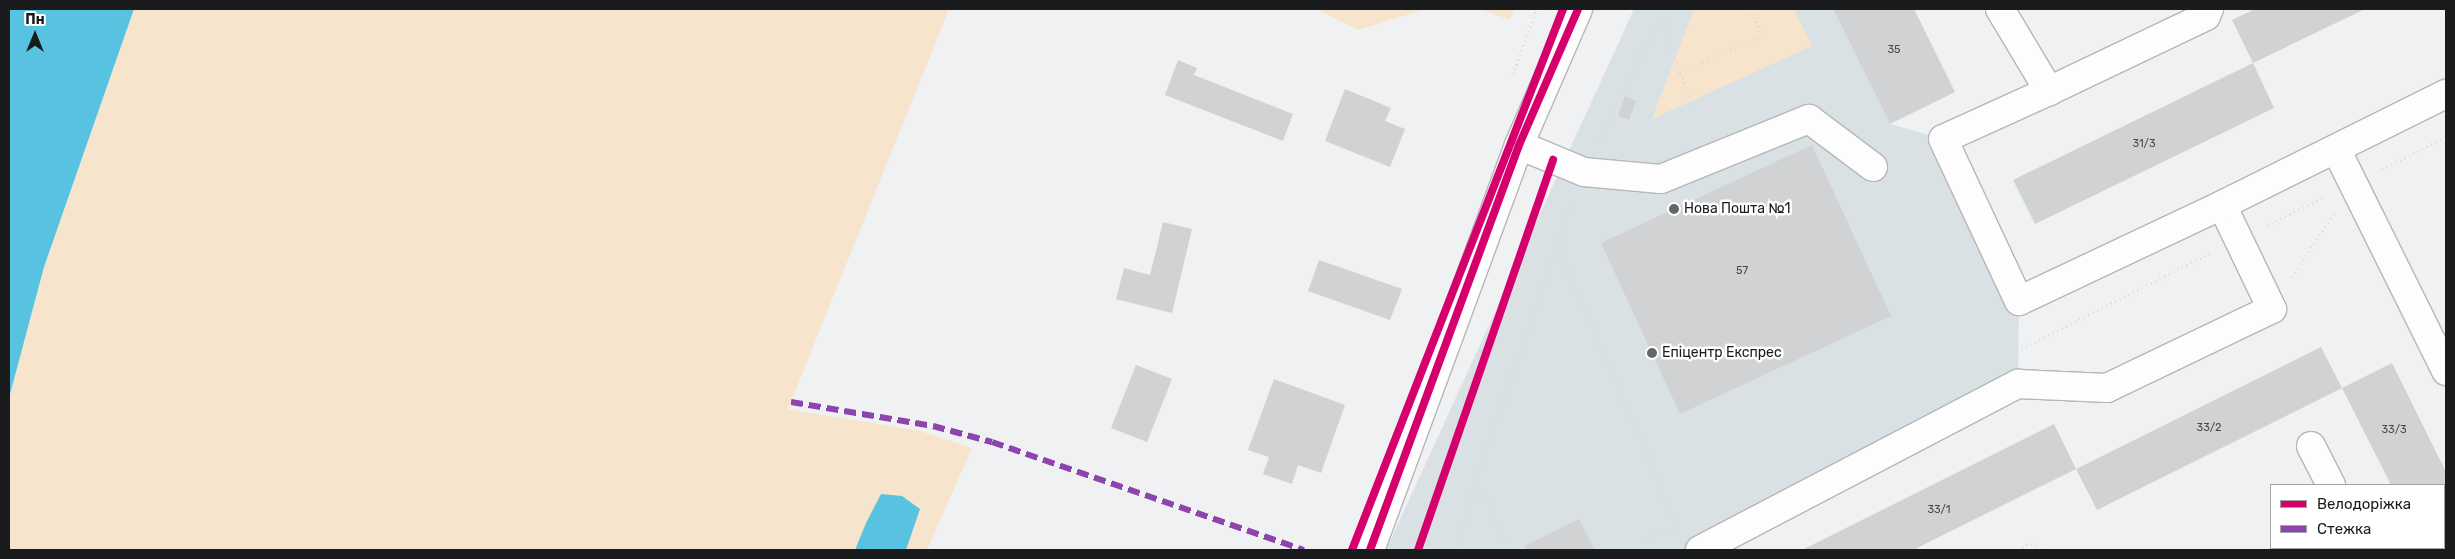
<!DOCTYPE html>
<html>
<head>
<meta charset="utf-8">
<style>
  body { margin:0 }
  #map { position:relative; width:2455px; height:559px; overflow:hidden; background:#eff1f3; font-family:Rubik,sans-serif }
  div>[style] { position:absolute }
  .built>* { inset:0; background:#dae1e4 }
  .green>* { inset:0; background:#f7e4cc }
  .water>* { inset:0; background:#58c3e0 }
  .building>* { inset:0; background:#d0d2d3 }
  .path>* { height:3px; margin-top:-1.5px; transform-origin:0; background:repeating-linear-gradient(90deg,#dbdbdb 0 1px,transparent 0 5px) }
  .roads { filter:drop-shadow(1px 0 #b5b6b7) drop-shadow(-1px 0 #b5b6b7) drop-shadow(0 1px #b5b6b7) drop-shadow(0 -1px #b5b6b7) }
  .minor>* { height:28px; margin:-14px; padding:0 14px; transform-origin:14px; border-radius:14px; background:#fdfdfd }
  .quiet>* { height:6px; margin-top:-3px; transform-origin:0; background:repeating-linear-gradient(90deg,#8e44ad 0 12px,transparent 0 18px) }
  .cycleway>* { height:8px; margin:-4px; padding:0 4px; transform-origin:4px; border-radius:4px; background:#d6006c }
  .dots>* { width:14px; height:14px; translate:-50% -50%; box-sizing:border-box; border:2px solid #fff; border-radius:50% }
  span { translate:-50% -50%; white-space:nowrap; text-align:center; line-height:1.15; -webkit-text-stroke:5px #fff; paint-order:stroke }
  .number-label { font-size:11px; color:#48494a }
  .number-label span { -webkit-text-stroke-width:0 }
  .poi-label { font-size:14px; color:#1a1b1c }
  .left { translate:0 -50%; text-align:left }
  .frame { position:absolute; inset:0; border:10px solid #1a1b1c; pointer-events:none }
  .legend { position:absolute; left:2270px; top:484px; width:175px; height:65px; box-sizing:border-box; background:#fff; border:1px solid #a3a4a4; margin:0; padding:6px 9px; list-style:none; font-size:15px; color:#1a1b1c }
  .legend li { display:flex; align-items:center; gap:10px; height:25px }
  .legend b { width:25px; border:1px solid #a3a4a4 }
  .north { position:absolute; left:10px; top:10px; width:50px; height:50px; -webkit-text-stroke:4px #fff; paint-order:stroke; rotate:0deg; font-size:14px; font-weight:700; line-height:20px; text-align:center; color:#1a1b1c }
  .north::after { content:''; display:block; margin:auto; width:18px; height:22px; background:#1a1b1c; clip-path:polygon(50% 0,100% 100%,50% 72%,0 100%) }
</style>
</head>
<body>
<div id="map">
  <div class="built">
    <div style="clip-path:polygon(1634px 9px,1833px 9px,1890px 124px,1943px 139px,2019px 301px,2018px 384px,1700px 550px,1386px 550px)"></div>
  </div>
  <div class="green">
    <div style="clip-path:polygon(134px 9px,949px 9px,788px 409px,920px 431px,972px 448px,927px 550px,9px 550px,9px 398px,44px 267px)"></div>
    <div style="clip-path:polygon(1316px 9px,1425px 9px,1358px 30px)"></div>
    <div style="clip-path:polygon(1480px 9px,1514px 9px,1510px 20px)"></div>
    <div style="clip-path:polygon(1694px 9px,1794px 9px,1812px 46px,1652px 119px)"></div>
  </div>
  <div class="water">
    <div style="clip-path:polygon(9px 9px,134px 9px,44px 267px,9px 398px)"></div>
    <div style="clip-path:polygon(881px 494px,902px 496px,920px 509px,906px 550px,855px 550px,866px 523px)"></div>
  </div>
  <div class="building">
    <div style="clip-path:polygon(1833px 9px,1914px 9px,1955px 92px,1890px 124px)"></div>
    <div style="clip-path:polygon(2255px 9px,2365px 9px,2253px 63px,2232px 20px)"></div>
    <div style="clip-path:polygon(1178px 60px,1197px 68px,1194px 75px,1293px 114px,1283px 141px,1165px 95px)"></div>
    <div style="clip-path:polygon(2253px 63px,2274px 108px,2035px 224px,2013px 180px)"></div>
    <div style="clip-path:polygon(1345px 89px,1391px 108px,1385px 121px,1405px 129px,1390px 167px,1325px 141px)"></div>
    <div style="clip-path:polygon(1625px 96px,1636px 101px,1629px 120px,1618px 116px)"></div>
    <div style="clip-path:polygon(1812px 145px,1891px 316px,1680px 414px,1601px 243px)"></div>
    <div style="clip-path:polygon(1163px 222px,1192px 229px,1172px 313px,1116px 299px,1124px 268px,1150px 275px)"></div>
    <div style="clip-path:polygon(1319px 260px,1402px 289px,1390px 320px,1308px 291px)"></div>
    <div style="clip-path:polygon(2321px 347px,2342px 388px,2097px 510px,2076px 469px)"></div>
    <div style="clip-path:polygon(2392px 363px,2446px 472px,2446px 550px,2424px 550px,2422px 548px,2444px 548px,2444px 485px,2391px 485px,2342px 388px)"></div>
    <div style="clip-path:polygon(1136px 365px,1172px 379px,1147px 442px,1111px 428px)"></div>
    <div style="clip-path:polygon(1274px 379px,1345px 405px,1321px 473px,1298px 465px,1292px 484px,1263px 474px,1269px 457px,1248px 450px)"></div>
    <div style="clip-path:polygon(2054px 424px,2076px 469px,1913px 550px,1802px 550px)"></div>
    <div style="clip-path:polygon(1579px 519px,1595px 550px,1527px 550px,1525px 546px)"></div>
  </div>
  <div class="path">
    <div style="left:1661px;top:14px;width:62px;rotate:72.1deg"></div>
    <div style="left:1680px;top:73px;width:39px;rotate:67deg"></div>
    <div style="left:1680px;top:73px;width:90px;rotate:-24.3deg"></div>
    <div style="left:1762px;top:36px;width:30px;rotate:-114deg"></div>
    <div style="left:1513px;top:74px;width:69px;rotate:-69.7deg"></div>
    <div style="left:1599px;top:142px;width:148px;rotate:-64deg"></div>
    <div style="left:2382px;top:169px;width:72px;rotate:-26.6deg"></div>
    <div style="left:2267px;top:225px;width:64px;rotate:-26.2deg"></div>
    <div style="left:1557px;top:243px;width:307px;rotate:67deg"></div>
    <div style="left:2292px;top:277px;width:77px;rotate:-56.7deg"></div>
    <div style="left:2017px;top:351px;width:216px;rotate:-26.9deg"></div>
    <div style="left:1476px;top:480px;width:78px;rotate:64.1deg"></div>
    <div style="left:1456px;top:550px;width:73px;rotate:-74.1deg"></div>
    <div style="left:1476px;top:480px;width:296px;rotate:-70.9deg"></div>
    <div style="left:1628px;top:550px;width:56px;rotate:-26.6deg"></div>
    <div style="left:2018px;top:550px;width:15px;rotate:-28deg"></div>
    <div style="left:2031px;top:543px;width:12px;rotate:35deg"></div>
  </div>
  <div class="roads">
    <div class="minor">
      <div style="left:2000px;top:9px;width:96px;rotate:59.1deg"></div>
      <div style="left:2049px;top:91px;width:174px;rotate:-25.5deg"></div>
      <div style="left:2206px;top:16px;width:8px;rotate:-67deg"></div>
      <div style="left:2049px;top:91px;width:116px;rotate:155.6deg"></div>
      <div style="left:1943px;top:139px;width:179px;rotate:64.9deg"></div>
      <div style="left:2019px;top:301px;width:225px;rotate:-25.3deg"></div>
      <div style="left:1519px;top:145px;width:70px;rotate:22.6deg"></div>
      <div style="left:1584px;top:172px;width:77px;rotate:5.2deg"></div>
      <div style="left:1661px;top:179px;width:160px;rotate:-22.1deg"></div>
      <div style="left:1809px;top:119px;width:80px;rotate:36.9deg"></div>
      <div style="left:2336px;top:149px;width:248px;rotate:63.6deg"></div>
      <div style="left:2311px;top:446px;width:44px;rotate:62.9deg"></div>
      <div style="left:2363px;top:548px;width:3px;rotate:45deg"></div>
      <div style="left:1370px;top:550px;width:432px;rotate:-69.8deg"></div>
      <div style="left:1519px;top:145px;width:148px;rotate:-66.5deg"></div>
      <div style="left:1700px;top:550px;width:359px;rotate:-27.6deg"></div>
      <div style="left:2018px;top:384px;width:89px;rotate:2.6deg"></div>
      <div style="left:2107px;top:388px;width:183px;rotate:-25.6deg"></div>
      <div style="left:2272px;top:309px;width:115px;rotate:-115.7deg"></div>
      <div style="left:2222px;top:205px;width:250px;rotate:-26.4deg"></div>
    </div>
  </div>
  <div class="quiet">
    <div style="left:791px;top:402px;width:144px;rotate:9.6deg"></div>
    <div style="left:933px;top:426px;width:61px;rotate:15.2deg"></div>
    <div style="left:992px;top:442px;width:330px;rotate:19.1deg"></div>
  </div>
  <div class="cycleway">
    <div style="left:1352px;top:550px;width:581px;rotate:-68.69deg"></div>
    <div style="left:1370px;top:550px;width:432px;rotate:-69.8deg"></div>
    <div style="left:1519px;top:145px;width:148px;rotate:-66.5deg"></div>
    <div style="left:1418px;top:550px;width:413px;rotate:-70.9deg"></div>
  </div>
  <div class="dots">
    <div style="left:1674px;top:209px;background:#656667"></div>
    <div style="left:1652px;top:353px;background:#656667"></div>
  </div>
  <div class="number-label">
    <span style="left:1894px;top:50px">35</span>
    <span style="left:2144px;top:144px">31/3</span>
    <span style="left:1742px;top:271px">57</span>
    <span style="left:2209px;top:428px">33/2</span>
    <span style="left:2394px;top:430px">33/3</span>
    <span style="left:1939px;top:510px">33/1</span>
  </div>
  <div class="poi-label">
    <span class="left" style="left:1684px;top:209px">Нова Пошта №1</span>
    <span class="left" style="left:1662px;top:353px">Епіцентр Експрес</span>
  </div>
  <div class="frame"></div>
  <ul class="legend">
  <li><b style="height:6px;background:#d6006c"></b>Велодоріжка</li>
  <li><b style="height:6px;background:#8e44ad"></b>Стежка</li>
  </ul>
  <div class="north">Пн</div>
</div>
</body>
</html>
